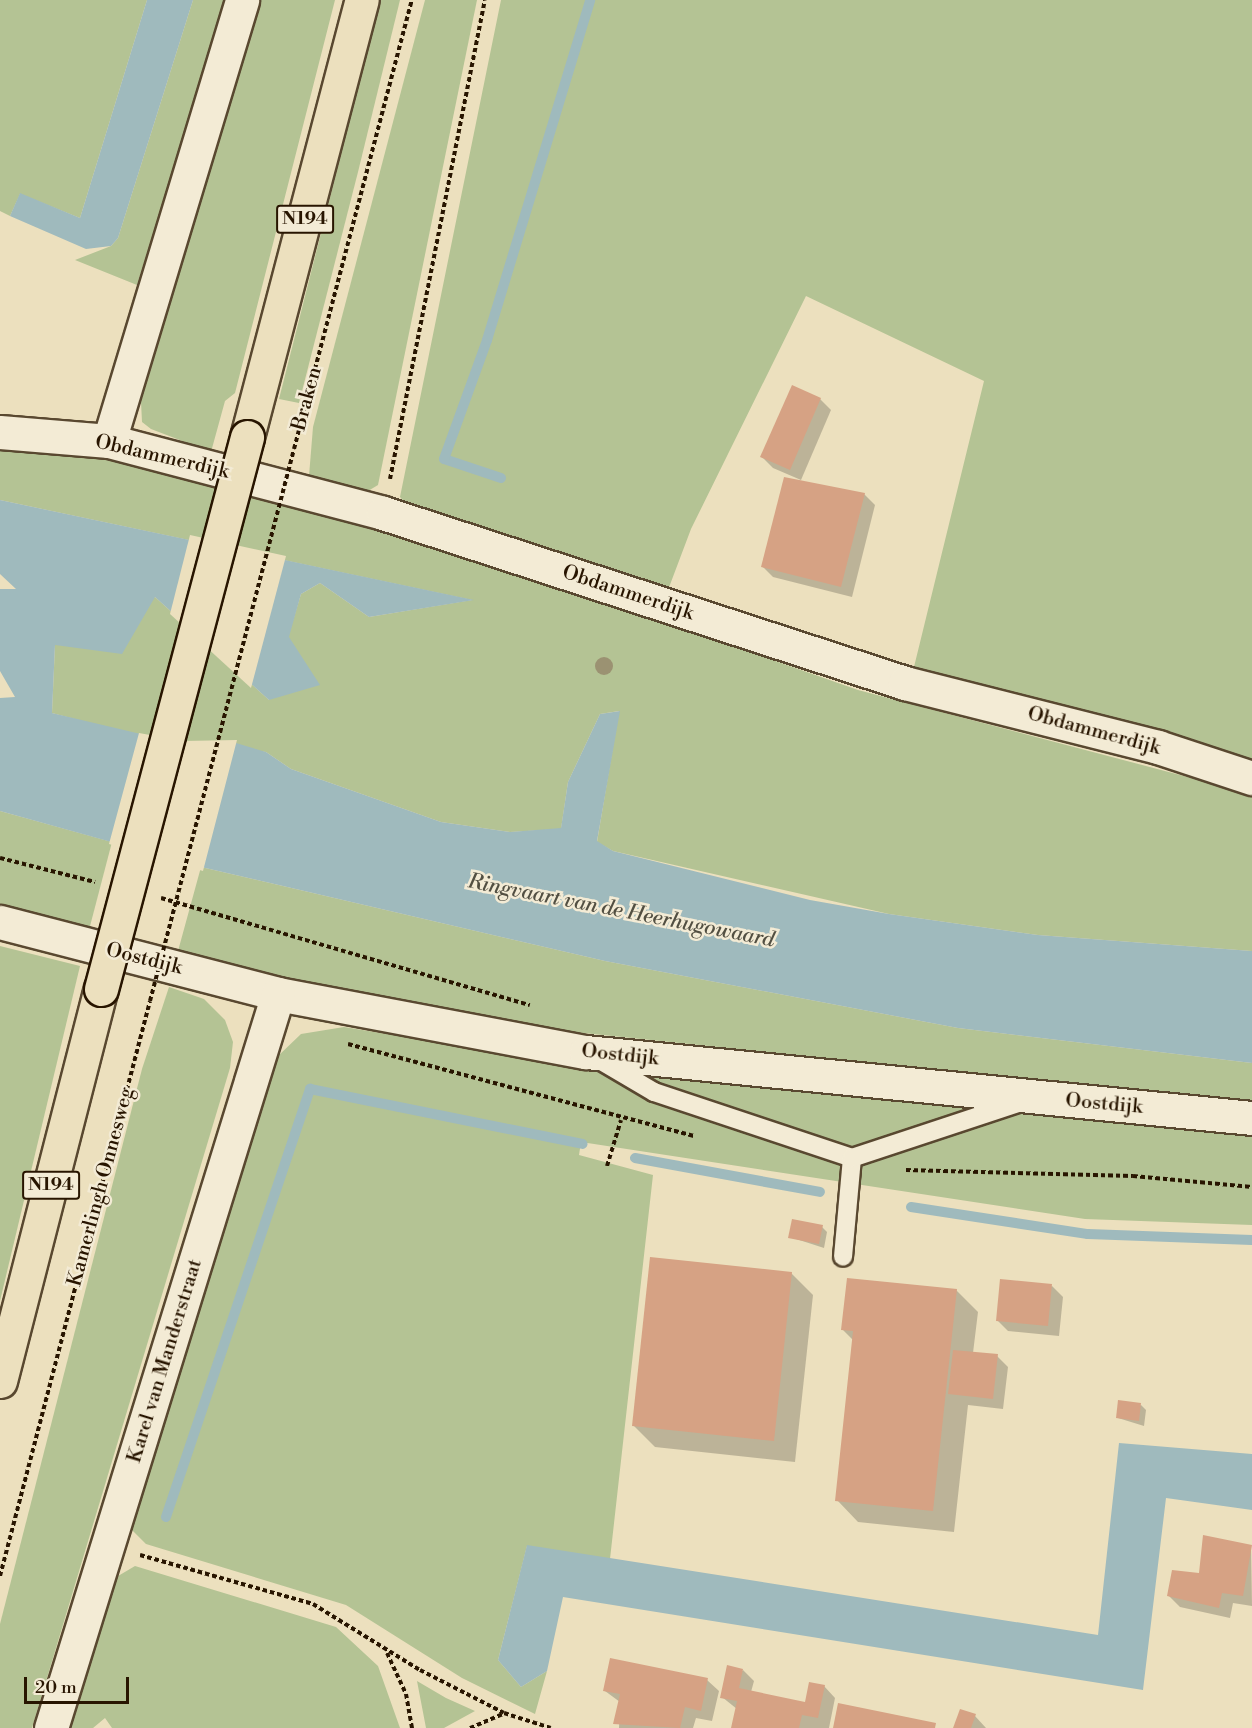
<!DOCTYPE html>
<html>
<head>
<meta charset="utf-8">
<style>
  body { margin:0 }
  #map { position:relative; width:1252px; height:1728px; overflow:hidden; background:#ece0be; font-family:"Libre Bodoni",serif }
  div>[style] { position:absolute }
  .green>* { inset:0; background:#b4c394 }
  .water>* { inset:0; background:#9fbabd }
  .pier>* { inset:0; background:#ece0be }
  .shadow>* { inset:0; background:#0003 }
  .stream>* { height:10px; margin:-5px; padding:0 5px; transform-origin:5px; border-radius:5px; background:#9fbabd }
  .building>* { inset:0; background:#d6a284 }
  .path>* { height:4px; margin-top:-2px; transform-origin:0; background:repeating-linear-gradient(90deg,#281500 0 4.5px,transparent 0 7.5px) }
  .roads { filter:drop-shadow(2px 0 #594830) drop-shadow(-2px 0 #594830) drop-shadow(0 2px #594830) drop-shadow(0 -2px #594830) }
  .lane>* { height:18px; margin:-9px; padding:0 9px; transform-origin:9px; border-radius:9px; background:#f3ebd5 }
  .street>* { height:33px; margin:-16.5px; padding:0 16.5px; transform-origin:16.5px; border-radius:16.5px; background:#f3ebd5 }
  .primary>* { height:33px; margin:-16.5px; padding:0 16.5px; transform-origin:16.5px; border-radius:16.5px; background:#ece0be }
  .path-bridge>* { height:4px; margin-top:-2px; transform-origin:0; background:repeating-linear-gradient(90deg,#281500 0 4.5px,transparent 0 7.5px) }
  .bridges { filter:drop-shadow(2px 0 #281500) drop-shadow(-2px 0 #281500) drop-shadow(0 2px #281500) drop-shadow(0 -2px #281500) }
  .primary-bridge>* { height:33px; margin:-16.5px; padding:0 16.5px; transform-origin:16.5px; border-radius:16.5px; background:#ece0be }
  .trees>* { width:18px; height:18px; margin:-9px; border-radius:50%; background:#9b9272 }
  span { translate:-50% -50%; white-space:nowrap; text-align:center; line-height:1.15; -webkit-text-stroke:5px #f3ebd5; paint-order:stroke }
  .shield-label span { padding:2px 4px; background:#f3ebd5; border:2px solid; border-radius:4px; -webkit-text-stroke-width:0 }
  .shield-label { font-size:18px; color:#281500; font-weight:700 }
  .street-label { font-size:20px; color:#281500 }
  .water-label { font-size:21px; color:#524f42; font-style:italic }
  .scale { position:absolute; left:24px; top:1677px; width:105px; height:27px; box-sizing:border-box; border:3px solid #281500; border-top:0; padding-left:8px; font-size:18px; line-height:21px; white-space:nowrap; color:#281500; -webkit-text-stroke:4px #f3ebd5; paint-order:stroke }
</style>
</head>
<body>
<div id="map">
  <div class="green">
    <div style="clip-path:polygon(0 0,147px 0,80px 218px,20px 194px,10px 216px,0 211px)"></div>
    <div style="clip-path:polygon(193px 0,226px 0,137px 285px,75px 260px,111px 246px,118px 238px)"></div>
    <div style="clip-path:polygon(261px 0,335px 0,235px 393px,225px 401px,211px 452px,151px 429px,142px 422px,141px 402px)"></div>
    <div style="clip-path:polygon(380px 0,400px 0,358px 172px,299px 403px,279px 399px)"></div>
    <div style="clip-path:polygon(425px 0,477px 0,378px 485px,368px 491px,309px 476px,313px 427px)"></div>
    <div style="clip-path:polygon(501px 0,1252px 0,1252px 762px,913px 671px,984px 381px,806px 296px,691px 529px,668px 590px,407px 505px,400px 497px)"></div>
    <div style="clip-path:polygon(0 444px,129px 461px,409px 532px,858px 690px,1252px 794px,1252px 951px,1038px 935px,889px 914px,613px 851px,597px 842px,619px 711px,600px 714px,568px 782px,561px 829px,510px 832px,441px 822px,291px 769px,266px 752px,135px 735px,52px 713px,55px 645px,155px 597px,269px 700px,301px 594px,320px 583px,369px 617px,472px 600px,0 500px)"></div>
    <div style="clip-path:polygon(0 811px,112px 842px,89px 930px,0 909px)"></div>
    <div style="clip-path:polygon(201px 867px,605px 961px,958px 1028px,1252px 1063px,1252px 1102px,535px 1028px,376px 1000px,178px 951px)"></div>
    <div style="clip-path:polygon(0 946px,80px 966px,0 1301px)"></div>
    <div style="clip-path:polygon(169px 987px,204px 999px,225px 1020px,233px 1042px,230px 1068px,32px 1728px,0 1728px,0 1624px,142px 1069px)"></div>
    <div style="clip-path:polygon(344px 1027px,601px 1069px,1252px 1135px,1252px 1225px,1085px 1219px,581px 1142px,579px 1155px,653px 1175px,610px 1559px,527px 1546px,498px 1660px,521px 1687px,547px 1671px,535px 1714px,462px 1678px,346px 1605px,146px 1544px,132px 1530px,277px 1057px,301px 1034px)"></div>
    <div style="clip-path:polygon(135px 1566px,336px 1627px,378px 1666px,400px 1728px,112px 1728px,105px 1718px,93px 1728px,68px 1728px,113px 1579px)"></div>
    <div style="clip-path:polygon(417px 1681px,446px 1698px,475px 1711px,444px 1728px,426px 1728px)"></div>
  </div>
  <div class="water">
    <div style="clip-path:polygon(147px 0,193px 0,118px 238px,111px 246px,86px 249px,10px 216px,20px 193px,80px 218px)"></div>
    <div style="clip-path:polygon(0 500px,474px 600px,369px 617px,320px 583px,301px 594px,289px 637px,320px 685px,269px 700px,155px 597px,122px 654px,55px 645px,52px 713px,183px 744px,236px 743px,266px 752px,291px 769px,441px 822px,510px 832px,561px 828px,568px 782px,600px 714px,620px 711px,597px 841px,613px 851px,810px 900px,889px 914px,1038px 935px,1252px 951px,1252px 1063px,958px 1028px,605px 961px,201px 867px,0 811px,0 698px,15px 697px,0 671px,0 589px,16px 589px,0 574px)"></div>
    <div style="clip-path:polygon(1119px 1443px,1252px 1454px,1252px 1510px,1166px 1498px,1143px 1690px,563px 1597px,547px 1671px,521px 1687px,498px 1660px,527px 1545px,1098px 1635px)"></div>
  </div>
  <div class="pier">
    <div style="clip-path:polygon(190px 535px,286px 556px,251px 688px,170px 614px)"></div>
    <div style="clip-path:polygon(139px 733px,183px 741px,237px 740px,203px 871px,109px 844px)"></div>
  </div>
  <div class="shadow">
    <div style="clip-path:polygon(820px 399px,831px 410px,801px 480px,773px 468px,762px 457px)"></div>
    <div style="clip-path:polygon(864px 494px,875px 505px,852px 597px,773px 577px,762px 566px)"></div>
    <div style="clip-path:polygon(822px 1227px,827px 1232px,824px 1248px,790px 1237px)"></div>
    <div style="clip-path:polygon(791px 1273px,813px 1295px,795px 1462px,655px 1447px,634px 1426px)"></div>
    <div style="clip-path:polygon(1052px 1286px,1063px 1297px,1059px 1336px,1008px 1331px,997px 1320px)"></div>
    <div style="clip-path:polygon(956px 1290px,978px 1312px,973px 1353px,997px 1356px,1008px 1367px,1003px 1409px,968px 1405px,954px 1532px,858px 1522px,837px 1500px,853px 1340px,843px 1330px)"></div>
    <div style="clip-path:polygon(1141px 1405px,1146px 1410px,1144px 1426px,1118px 1418px)"></div>
    <div style="clip-path:polygon(1251px 1547px,1252px 1606px,1233px 1603px,1230px 1618px,1180px 1607px,1169px 1596px)"></div>
    <div style="clip-path:polygon(743px 1670px,754px 1681px,751px 1692px,806px 1703px,824px 1686px,835px 1698px,829px 1728px,733px 1728px,737px 1709px,722px 1697px)"></div>
    <div style="clip-path:polygon(707px 1680px,719px 1691px,712px 1721px,696px 1718px,693px 1728px,619px 1728px,620px 1702px,605px 1691px)"></div>
    <div style="clip-path:polygon(975px 1716px,986px 1728px,955px 1728px)"></div>
  </div>
  <div class="stream">
    <div style="left:501px;top:478px;width:60px;rotate:-161.6deg"></div>
    <div style="left:444px;top:459px;width:127px;rotate:-70.1deg"></div>
    <div style="left:487px;top:340px;width:355px;rotate:-73.1deg"></div>
    <div style="left:635px;top:1158px;width:188px;rotate:10.4deg"></div>
    <div style="left:911px;top:1207px;width:179px;rotate:8.7deg"></div>
    <div style="left:1088px;top:1234px;width:164px;rotate:2.1deg"></div>
    <div style="left:166px;top:1517px;width:452px;rotate:-71.4deg"></div>
    <div style="left:310px;top:1089px;width:278px;rotate:11.4deg"></div>
  </div>
  <div class="building">
    <div style="clip-path:polygon(792px 385px,821px 398px,790px 470px,760px 457px)"></div>
    <div style="clip-path:polygon(784px 477px,865px 493px,841px 587px,761px 567px)"></div>
    <div style="clip-path:polygon(792px 1219px,823px 1225px,819px 1244px,788px 1238px)"></div>
    <div style="clip-path:polygon(650px 1257px,792px 1272px,774px 1441px,632px 1426px)"></div>
    <div style="clip-path:polygon(847px 1278px,957px 1289px,933px 1511px,835px 1501px,853px 1331px,841px 1330px)"></div>
    <div style="clip-path:polygon(1000px 1279px,1052px 1284px,1048px 1326px,996px 1321px)"></div>
    <div style="clip-path:polygon(953px 1350px,998px 1354px,993px 1399px,948px 1394px)"></div>
    <div style="clip-path:polygon(1118px 1400px,1141px 1403px,1139px 1421px,1116px 1418px)"></div>
    <div style="clip-path:polygon(1203px 1535px,1252px 1545px,1243px 1596px,1222px 1593px,1219px 1608px,1167px 1596px,1172px 1570px,1199px 1573px)"></div>
    <div style="clip-path:polygon(610px 1658px,708px 1678px,701px 1711px,685px 1707px,680px 1728px,613px 1724px,620px 1694px,603px 1691px)"></div>
    <div style="clip-path:polygon(727px 1665px,743px 1669px,739px 1688px,805px 1702px,809px 1682px,825px 1685px,818px 1718px,802px 1715px,799px 1728px,731px 1728px,737px 1701px,720px 1698px)"></div>
    <div style="clip-path:polygon(838px 1703px,936px 1723px,935px 1728px,833px 1728px)"></div>
    <div style="clip-path:polygon(960px 1709px,976px 1714px,971px 1728px,953px 1728px)"></div>
  </div>
  <div class="path">
    <div style="left:294px;top:449px;width:464px;rotate:-75.3deg"></div>
    <div style="left:390px;top:479px;width:488px;rotate:-78.8deg"></div>
    <div style="left:0;top:858px;width:98px;rotate:14.2deg"></div>
    <div style="left:161px;top:898px;width:384px;rotate:16.2deg"></div>
    <div style="left:348px;top:1044px;width:358px;rotate:14.9deg"></div>
    <div style="left:607px;top:1166px;width:48px;rotate:-73.1deg"></div>
    <div style="left:906px;top:1170px;width:227px;rotate:1.5deg"></div>
    <div style="left:1133px;top:1176px;width:120px;rotate:5.3deg"></div>
    <div style="left:140px;top:1555px;width:180px;rotate:15.8deg"></div>
    <div style="left:313px;top:1604px;width:126px;rotate:31.7deg"></div>
    <div style="left:420px;top:1670px;width:94px;rotate:27.1deg"></div>
    <div style="left:504px;top:1713px;width:49px;rotate:17.7deg"></div>
    <div style="left:0;top:1576px;width:594px;rotate:-75.38deg"></div>
    <div style="left:387px;top:1653px;width:45px;rotate:65.1deg"></div>
    <div style="left:406px;top:1694px;width:35px;rotate:80deg"></div>
    <div style="left:470px;top:1728px;width:36px;rotate:-23deg"></div>
  </div>
  <div class="roads">
    <div class="lane">
      <div style="left:598px;top:1059px;width:65px;rotate:30.5deg"></div>
      <div style="left:654px;top:1092px;width:209px;rotate:18.4deg"></div>
      <div style="left:852px;top:1158px;width:99px;rotate:95.2deg"></div>
      <div style="left:852px;top:1158px;width:178px;rotate:-18.3deg"></div>
    </div>
    <div class="street">
      <div style="left:0;top:432px;width:109px;rotate:4.7deg"></div>
      <div style="left:109px;top:441px;width:283px;rotate:14.7deg"></div>
      <div style="left:383px;top:513px;width:549px;rotate:18.04deg"></div>
      <div style="left:905px;top:683px;width:261px;rotate:14.2deg"></div>
      <div style="left:1158px;top:747px;width:99px;rotate:18.3deg"></div>
      <div style="left:109px;top:441px;width:461px;rotate:-73.2deg"></div>
      <div style="left:0;top:922px;width:287px;rotate:14.5deg"></div>
      <div style="left:278px;top:994px;width:313px;rotate:10.7deg"></div>
      <div style="left:586px;top:1052px;width:669px;rotate:5.66deg"></div>
      <div style="left:51px;top:1728px;width:768px;rotate:-72.82deg"></div>
    </div>
    <div class="primary">
      <div style="left:247px;top:437px;width:452px;rotate:-75.3deg"></div>
      <div style="left:0;top:1381px;width:405px;rotate:-75.6deg"></div>
    </div>
  </div>
  <div class="path-bridge">
    <div style="left:150px;top:1001px;width:570px;rotate:-75.38deg"></div>
  </div>
  <div class="bridges">
    <div class="primary-bridge">
      <div style="left:101px;top:989px;width:571px;rotate:-75.18deg"></div>
    </div>
  </div>
  <div class="trees">
    <div style="left:604px;top:666px"></div>
  </div>
  <div class="shield-label">
    <span style="left:305px;top:219px">N194</span>
    <span style="left:51px;top:1185px">N194</span>
  </div>
  <div class="street-label">
    <span style="left:307px;top:399px;rotate:-75deg">Braken</span>
    <span style="left:162px;top:457px;rotate:13deg">Obdammerdijk</span>
    <span style="left:628px;top:593px;rotate:18deg">Obdammerdijk</span>
    <span style="left:1094px;top:731px;rotate:15deg">Obdammerdijk</span>
    <span style="left:144px;top:959px;rotate:14deg">Oostdijk</span>
    <span style="left:620px;top:1055px;rotate:6deg">Oostdijk</span>
    <span style="left:1104px;top:1104px;rotate:5deg">Oostdijk</span>
    <span style="left:101px;top:1187px;rotate:-75deg">Kamerlingh Onnesweg</span>
    <span style="left:165px;top:1361px;rotate:-73deg">Karel van Manderstraat</span>
  </div>
  <div class="water-label">
    <span style="left:621px;top:911px;rotate:11deg">Ringvaart van de Heerhugowaard</span>
  </div>
  <div class="scale">20 m</div>
</div>
</body>
</html>
